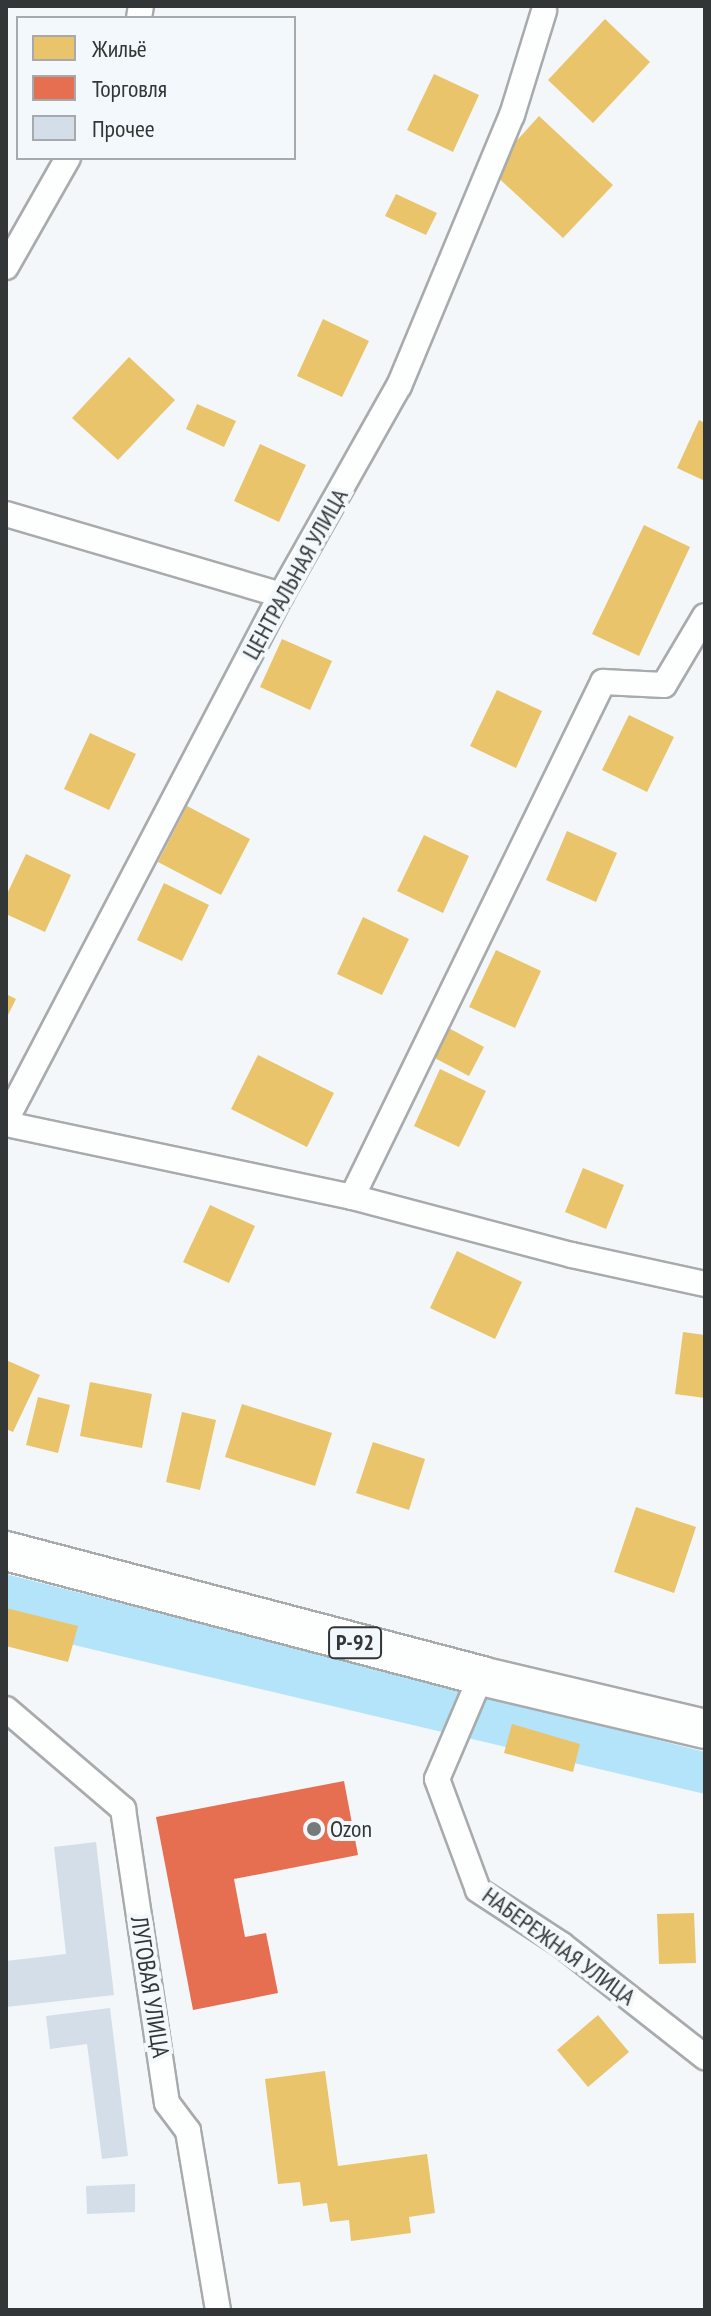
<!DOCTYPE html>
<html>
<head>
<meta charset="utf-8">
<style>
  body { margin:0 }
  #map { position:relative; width:711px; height:2316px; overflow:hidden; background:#f4f7f9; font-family:"PT Sans Narrow",sans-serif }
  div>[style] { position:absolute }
  .green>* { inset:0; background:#b3e4f9 }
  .homes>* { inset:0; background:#e9c46a }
  .shops>* { inset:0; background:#e76f51 }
  .building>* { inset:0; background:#d4dee8 }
  .roads { filter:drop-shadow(2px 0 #a8abac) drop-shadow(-2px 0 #a8abac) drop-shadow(0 2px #a8abac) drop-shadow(0 -2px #a8abac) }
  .street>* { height:24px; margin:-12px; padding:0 12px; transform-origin:12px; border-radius:12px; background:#fdfefe }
  .primary>* { height:38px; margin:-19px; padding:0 19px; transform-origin:19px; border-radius:19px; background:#fdfefe }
  .dots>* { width:22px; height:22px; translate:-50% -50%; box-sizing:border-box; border:4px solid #f2f8fb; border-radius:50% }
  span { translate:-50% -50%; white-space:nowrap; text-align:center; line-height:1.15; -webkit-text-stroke:8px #f2f8fb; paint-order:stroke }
  .shield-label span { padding:2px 6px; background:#f2f8fb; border:2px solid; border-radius:6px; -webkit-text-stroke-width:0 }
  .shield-label { font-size:22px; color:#333637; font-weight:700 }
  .street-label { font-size:24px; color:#333637 }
  .poi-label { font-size:24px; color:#333637 }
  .left { translate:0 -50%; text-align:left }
  .frame { position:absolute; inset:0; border:8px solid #333637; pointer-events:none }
  .legend { position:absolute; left:16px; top:16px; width:280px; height:144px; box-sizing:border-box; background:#f2f8fb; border:2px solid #a6aaad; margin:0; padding:10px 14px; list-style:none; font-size:24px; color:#333637 }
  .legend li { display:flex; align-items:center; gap:16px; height:40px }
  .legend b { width:40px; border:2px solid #a6aaad }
</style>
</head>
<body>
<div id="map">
  <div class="green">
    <div style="clip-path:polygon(6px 1574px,705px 1752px,705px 1794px,6px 1629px)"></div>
  </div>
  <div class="homes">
    <div style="clip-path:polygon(605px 19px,650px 62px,593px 123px,548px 80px)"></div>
    <div style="clip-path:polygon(434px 74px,479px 95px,453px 152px,407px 130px)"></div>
    <div style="clip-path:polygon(539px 116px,613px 185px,563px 238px,490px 170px)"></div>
    <div style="clip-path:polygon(396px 194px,437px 213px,426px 235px,385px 216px)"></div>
    <div style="clip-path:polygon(323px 319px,369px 341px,342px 397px,297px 376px)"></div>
    <div style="clip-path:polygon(129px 357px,175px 400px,118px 460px,72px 418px)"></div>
    <div style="clip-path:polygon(197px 404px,236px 421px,224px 447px,186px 429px)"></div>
    <div style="clip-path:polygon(699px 420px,705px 423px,705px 481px,677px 468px)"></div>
    <div style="clip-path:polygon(260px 444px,306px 465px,279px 522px,234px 501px)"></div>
    <div style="clip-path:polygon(644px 525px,690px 547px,639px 656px,592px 634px)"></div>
    <div style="clip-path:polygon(282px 639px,332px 661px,310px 710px,260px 687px)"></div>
    <div style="clip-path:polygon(497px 690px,542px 711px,516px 768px,470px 746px)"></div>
    <div style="clip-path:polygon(629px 715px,674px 737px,647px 792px,602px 770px)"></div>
    <div style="clip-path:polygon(90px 733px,136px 754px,109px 810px,64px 789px)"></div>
    <div style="clip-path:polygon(187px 806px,250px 839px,221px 895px,158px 862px)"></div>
    <div style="clip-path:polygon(567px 831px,617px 853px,596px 902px,546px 880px)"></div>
    <div style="clip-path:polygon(424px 835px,469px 856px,443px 913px,397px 891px)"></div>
    <div style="clip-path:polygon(26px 854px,71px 875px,45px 932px,6px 914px,6px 896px)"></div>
    <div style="clip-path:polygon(164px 883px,209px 905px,182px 961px,137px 940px)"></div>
    <div style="clip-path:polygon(363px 917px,409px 939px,382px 995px,337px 974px)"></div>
    <div style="clip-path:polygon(496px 950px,541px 971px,515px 1028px,469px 1007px)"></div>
    <div style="clip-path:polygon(6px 994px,16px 999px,6px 1019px)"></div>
    <div style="clip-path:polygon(443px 1025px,484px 1047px,469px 1076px,427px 1054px)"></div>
    <div style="clip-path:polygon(258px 1055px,334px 1093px,307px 1147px,231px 1109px)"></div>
    <div style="clip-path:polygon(440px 1069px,486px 1091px,459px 1147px,414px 1126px)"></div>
    <div style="clip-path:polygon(583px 1168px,624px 1185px,606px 1229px,565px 1212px)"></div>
    <div style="clip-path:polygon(210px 1205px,255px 1226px,229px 1283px,183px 1262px)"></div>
    <div style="clip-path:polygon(457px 1251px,522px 1282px,495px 1339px,430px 1308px)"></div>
    <div style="clip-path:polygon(683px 1332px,705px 1335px,705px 1398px,675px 1394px)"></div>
    <div style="clip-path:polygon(6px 1360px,40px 1375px,13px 1432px,6px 1429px)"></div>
    <div style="clip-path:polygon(90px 1382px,152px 1394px,142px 1448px,80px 1436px)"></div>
    <div style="clip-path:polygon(38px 1397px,70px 1405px,58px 1453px,26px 1445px)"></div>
    <div style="clip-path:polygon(242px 1404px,332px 1433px,315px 1486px,225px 1457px)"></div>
    <div style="clip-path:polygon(182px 1412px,216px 1420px,200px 1490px,166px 1482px)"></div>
    <div style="clip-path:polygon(373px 1442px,425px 1459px,409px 1510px,356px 1493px)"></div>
    <div style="clip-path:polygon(636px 1507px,696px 1527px,674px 1593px,614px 1572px)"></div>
    <div style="clip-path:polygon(6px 1608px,78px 1626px,68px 1662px,6px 1646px)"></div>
    <div style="clip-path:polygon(512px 1724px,580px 1744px,573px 1772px,504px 1753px)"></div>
    <div style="clip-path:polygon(694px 1913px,696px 1963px,659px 1964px,657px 1914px)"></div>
    <div style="clip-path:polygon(598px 2015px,629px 2052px,588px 2087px,557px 2050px)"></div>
    <div style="clip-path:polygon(325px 2071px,338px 2166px,427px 2154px,435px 2213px,409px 2217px,411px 2233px,351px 2241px,349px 2220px,330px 2222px,327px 2203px,303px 2206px,300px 2182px,278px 2184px,265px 2079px)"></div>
  </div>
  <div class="shops">
    <div style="clip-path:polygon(344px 1781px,358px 1855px,234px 1879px,245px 1937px,266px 1933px,278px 1993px,193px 2010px,156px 1817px)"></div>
  </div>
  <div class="building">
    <div style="clip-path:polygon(96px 1842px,114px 1995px,6px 2007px,6px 1961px,66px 1954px,54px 1847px)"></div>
    <div style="clip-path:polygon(110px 2008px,128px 2156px,102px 2159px,87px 2044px,50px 2049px,46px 2016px)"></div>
    <div style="clip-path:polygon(135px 2184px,135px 2212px,87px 2214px,86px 2186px)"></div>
  </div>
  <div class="roads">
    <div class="street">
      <div style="left:139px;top:18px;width:12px;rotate:-81deg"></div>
      <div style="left:6px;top:267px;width:125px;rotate:-60.4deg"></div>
      <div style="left:6px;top:514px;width:287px;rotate:16.4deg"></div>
      <div style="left:6px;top:1120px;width:593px;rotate:-62.35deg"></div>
      <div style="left:281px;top:595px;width:240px;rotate:-60.6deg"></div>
      <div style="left:399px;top:386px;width:294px;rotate:-67.4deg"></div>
      <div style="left:512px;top:115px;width:109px;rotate:-72.9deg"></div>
      <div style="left:6px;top:1124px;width:354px;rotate:11.9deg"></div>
      <div style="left:352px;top:1197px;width:228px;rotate:14.8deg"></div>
      <div style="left:572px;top:1255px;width:136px;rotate:12.3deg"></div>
      <div style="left:352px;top:1197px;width:573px;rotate:-64.02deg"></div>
      <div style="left:603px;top:682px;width:61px;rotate:2.8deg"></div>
      <div style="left:664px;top:685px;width:80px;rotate:-59.3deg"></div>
      <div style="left:481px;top:1676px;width:112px;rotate:113.1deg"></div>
      <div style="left:437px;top:1779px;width:118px;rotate:69.7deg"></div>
      <div style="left:478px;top:1890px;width:100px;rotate:33.2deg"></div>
      <div style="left:562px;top:1945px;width:182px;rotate:38.1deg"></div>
      <div style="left:6px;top:1709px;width:154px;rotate:40.5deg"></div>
      <div style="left:123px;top:1809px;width:297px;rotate:81.5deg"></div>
      <div style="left:167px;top:2103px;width:35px;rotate:53deg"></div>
      <div style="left:188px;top:2131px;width:181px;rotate:80.5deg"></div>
    </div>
    <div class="primary">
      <div style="left:6px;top:1551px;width:491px;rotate:14.7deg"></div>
      <div style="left:481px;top:1676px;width:230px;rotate:13.3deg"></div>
    </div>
  </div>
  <div class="dots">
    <div style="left:314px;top:1829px;background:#777a7b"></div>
  </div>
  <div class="shield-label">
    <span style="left:355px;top:1643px">Р-92</span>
  </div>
  <div class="street-label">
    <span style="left:295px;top:574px;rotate:-61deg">ЦЕНТРАЛЬНАЯ УЛИЦА</span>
    <span style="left:559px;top:1946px;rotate:36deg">НАБЕРЕЖНАЯ УЛИЦА</span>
    <span style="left:150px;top:1987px;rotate:81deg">ЛУГОВАЯ УЛИЦА</span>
  </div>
  <div class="poi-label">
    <span class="left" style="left:330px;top:1829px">Ozon</span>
  </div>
  <div class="frame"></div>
  <ul class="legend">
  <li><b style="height:22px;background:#e9c46a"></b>Жильё</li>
  <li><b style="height:22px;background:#e76f51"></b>Торговля</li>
  <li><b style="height:22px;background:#d4dee8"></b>Прочее</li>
  </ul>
</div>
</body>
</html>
